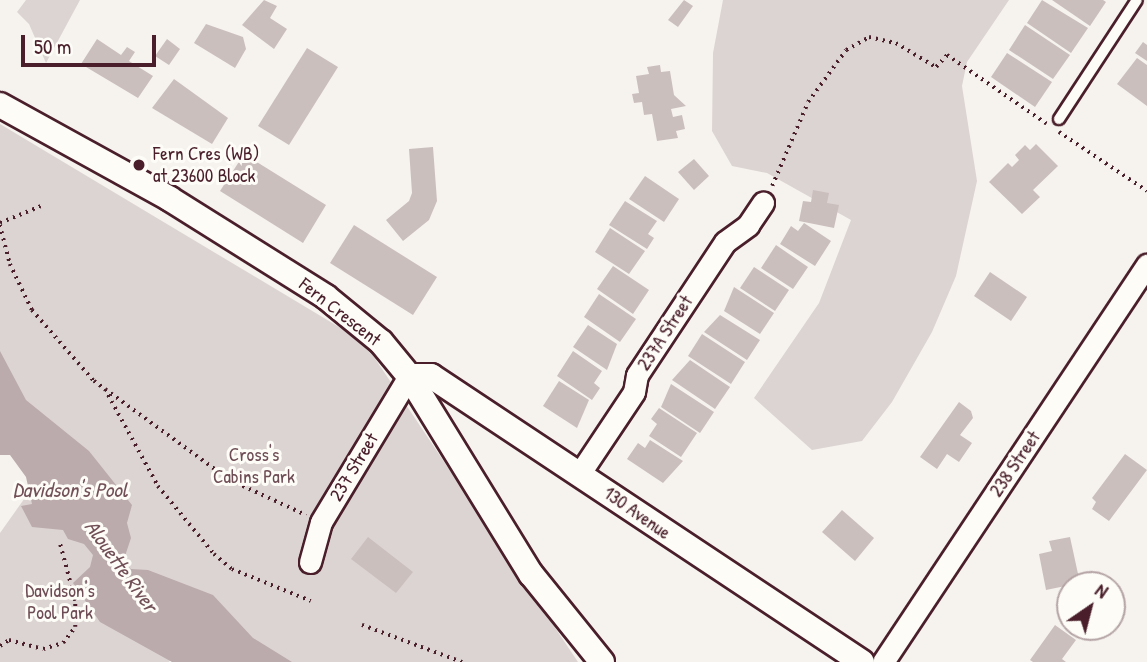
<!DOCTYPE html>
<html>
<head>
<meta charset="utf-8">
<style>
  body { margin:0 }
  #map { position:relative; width:1147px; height:662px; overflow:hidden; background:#f6f3ef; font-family:"Patrick Hand",sans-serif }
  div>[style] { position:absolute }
  .green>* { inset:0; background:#dcd4d2 }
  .water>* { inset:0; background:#bbabac }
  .building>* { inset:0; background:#cbbfbe }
  .path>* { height:3.5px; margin-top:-1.75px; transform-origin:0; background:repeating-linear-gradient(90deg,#4a1f2b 0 2px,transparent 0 7px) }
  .roads { filter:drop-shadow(2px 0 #4a1f2b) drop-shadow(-2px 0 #4a1f2b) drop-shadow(0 2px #4a1f2b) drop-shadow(0 -2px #4a1f2b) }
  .service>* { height:10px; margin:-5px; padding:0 5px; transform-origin:5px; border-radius:5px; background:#fdfcf7 }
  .minor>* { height:21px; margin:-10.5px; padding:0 10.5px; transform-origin:10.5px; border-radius:10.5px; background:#fdfcf7 }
  .tertiary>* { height:24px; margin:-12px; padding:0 12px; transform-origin:12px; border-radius:12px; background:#fdfcf7 }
  .dots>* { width:19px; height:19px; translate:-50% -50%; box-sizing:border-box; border:4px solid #fdfcf7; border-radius:50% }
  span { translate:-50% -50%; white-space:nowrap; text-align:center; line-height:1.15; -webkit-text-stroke:6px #fdfcf7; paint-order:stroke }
  .poi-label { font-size:19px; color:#4a1f2b }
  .left { translate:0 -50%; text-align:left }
  .street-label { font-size:19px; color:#4a1f2b }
  .park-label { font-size:19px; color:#6e4c55 }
  .water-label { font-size:21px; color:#725058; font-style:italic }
  .north { position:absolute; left:1056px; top:571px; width:70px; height:70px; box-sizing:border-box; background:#fdfcf7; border:2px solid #b5a4a5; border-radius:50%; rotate:35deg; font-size:19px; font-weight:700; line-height:28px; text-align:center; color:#4a1f2b }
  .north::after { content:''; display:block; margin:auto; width:24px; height:32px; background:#4a1f2b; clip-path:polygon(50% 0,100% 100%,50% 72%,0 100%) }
  .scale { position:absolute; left:21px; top:35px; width:135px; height:32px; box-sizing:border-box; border:4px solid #4a1f2b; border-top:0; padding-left:9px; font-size:21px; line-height:24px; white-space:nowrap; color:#4a1f2b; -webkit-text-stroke:5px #fdfcf7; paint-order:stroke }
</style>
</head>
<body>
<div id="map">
  <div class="green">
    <div style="clip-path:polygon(26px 0,80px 0,46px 63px,29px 24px,17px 12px)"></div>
    <div style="clip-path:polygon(723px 0,1009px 0,967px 62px,962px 86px,977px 181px,956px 276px,932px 332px,892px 402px,862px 441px,812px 450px,754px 398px,819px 303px,851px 220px,767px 173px,732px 166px,712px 131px,713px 53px)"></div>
    <div style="clip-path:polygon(0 124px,364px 342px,578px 662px,253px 662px,147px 595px,0 382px)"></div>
    <div style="clip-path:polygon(39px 478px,176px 652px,169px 662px,0 662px,0 533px)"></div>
  </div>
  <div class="water">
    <div style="clip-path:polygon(0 351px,26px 400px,89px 451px,132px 505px,127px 523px,131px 538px,123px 562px,131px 569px,148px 570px,213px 595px,253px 638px,292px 662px,172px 662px,100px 622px,73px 583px,90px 567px,93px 555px,84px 544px,68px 539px,63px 530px,32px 527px,21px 506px,32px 504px,26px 477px,10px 455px,0 455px)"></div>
  </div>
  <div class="building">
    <div style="clip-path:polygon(264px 0,277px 6px,270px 18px,287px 29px,274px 49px,242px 25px)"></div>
    <div style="clip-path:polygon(684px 0,693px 6px,678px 27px,668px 20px)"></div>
    <div style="clip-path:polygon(1042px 0,1088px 28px,1071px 53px,1027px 23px)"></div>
    <div style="clip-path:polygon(1052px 0,1103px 0,1106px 2px,1090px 26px)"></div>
    <div style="clip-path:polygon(206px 24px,243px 37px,246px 49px,235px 68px,194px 43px)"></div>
    <div style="clip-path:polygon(1025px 25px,1070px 55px,1053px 79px,1009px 50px)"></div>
    <div style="clip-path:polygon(97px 39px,121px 55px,127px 47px,135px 52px,129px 61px,153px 76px,138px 98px,81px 64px)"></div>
    <div style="clip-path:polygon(167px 39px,180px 49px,169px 65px,155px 56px)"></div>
    <div style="clip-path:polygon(1143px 42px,1147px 45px,1147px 61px,1135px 53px)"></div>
    <div style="clip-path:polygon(307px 48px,338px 67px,289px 145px,258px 126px)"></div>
    <div style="clip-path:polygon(1007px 53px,1052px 82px,1035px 107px,991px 77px)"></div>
    <div style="clip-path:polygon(1137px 58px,1147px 65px,1147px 106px,1117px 84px)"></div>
    <div style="clip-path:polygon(660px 65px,661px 72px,670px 71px,674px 95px,686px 106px,671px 109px,673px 117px,682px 115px,685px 129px,676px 131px,678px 138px,657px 141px,652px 114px,644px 115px,642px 102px,634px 103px,632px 94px,639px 93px,636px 76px,649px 74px,647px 67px)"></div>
    <div style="clip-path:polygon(174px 79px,228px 118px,212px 144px,152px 108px)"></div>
    <div style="clip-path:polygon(1036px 144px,1058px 166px,1033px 190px,1040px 197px,1022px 214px,989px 182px,1008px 163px,1012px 167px,1019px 160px,1015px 155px,1025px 145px,1030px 150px)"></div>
    <div style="clip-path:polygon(433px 147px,437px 201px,429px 220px,403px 241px,386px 220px,409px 201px,412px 193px,409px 149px)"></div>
    <div style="clip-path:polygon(244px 154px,326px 205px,303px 243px,220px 191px)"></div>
    <div style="clip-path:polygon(694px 159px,709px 176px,694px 190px,678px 172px)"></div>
    <div style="clip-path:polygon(645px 176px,679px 199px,664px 222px,629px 199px)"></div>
    <div style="clip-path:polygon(813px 190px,829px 193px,827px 203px,839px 205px,834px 228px,799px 221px,803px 201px,811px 202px)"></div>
    <div style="clip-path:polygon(625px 201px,657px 221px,648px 234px,654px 238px,647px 249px,609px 225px)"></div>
    <div style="clip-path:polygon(804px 223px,831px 241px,815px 266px,780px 244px,791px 226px,798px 231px)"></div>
    <div style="clip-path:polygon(354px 225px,437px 277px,413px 315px,330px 263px)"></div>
    <div style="clip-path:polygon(610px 228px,645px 251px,629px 274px,595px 252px)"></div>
    <div style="clip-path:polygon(776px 245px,808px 267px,793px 289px,761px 268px)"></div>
    <div style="clip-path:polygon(613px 266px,649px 290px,633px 314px,597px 289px)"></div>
    <div style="clip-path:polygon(754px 267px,789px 290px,775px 311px,740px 288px)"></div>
    <div style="clip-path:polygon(990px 272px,1027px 297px,1011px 321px,974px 296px)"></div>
    <div style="clip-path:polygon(734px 287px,774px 313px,760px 334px,724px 311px)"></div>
    <div style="clip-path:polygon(599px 294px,636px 319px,620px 342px,584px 317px)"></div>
    <div style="clip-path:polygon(720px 315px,760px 340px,747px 360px,704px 332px)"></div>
    <div style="clip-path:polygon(588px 325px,617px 344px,607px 370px,573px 347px)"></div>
    <div style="clip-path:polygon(702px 334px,745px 362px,731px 384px,688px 356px)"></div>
    <div style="clip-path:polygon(573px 351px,602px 371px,594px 383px,600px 388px,592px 400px,557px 376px)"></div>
    <div style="clip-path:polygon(690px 360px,730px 387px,715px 409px,672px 380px)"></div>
    <div style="clip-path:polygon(559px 381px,589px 400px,577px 428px,543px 406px)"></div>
    <div style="clip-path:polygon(671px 384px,714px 412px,700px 433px,661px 407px)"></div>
    <div style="clip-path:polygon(959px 402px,971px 411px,973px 418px,960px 435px,972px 443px,959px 462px,947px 454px,937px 469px,920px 457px)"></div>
    <div style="clip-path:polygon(659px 408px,697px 433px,681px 457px,649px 436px,657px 424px,651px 419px)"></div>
    <div style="clip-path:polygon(650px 440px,683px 461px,663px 483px,627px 459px,638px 443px,645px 448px)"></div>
    <div style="clip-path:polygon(1125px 454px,1147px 470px,1109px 521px,1092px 509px,1096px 502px,1092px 498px)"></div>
    <div style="clip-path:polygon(842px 510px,874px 538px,855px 561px,822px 532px)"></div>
    <div style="clip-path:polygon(368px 537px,413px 572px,396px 593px,351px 559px)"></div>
    <div style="clip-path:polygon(1070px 537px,1080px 583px,1046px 590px,1039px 554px,1052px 551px,1049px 541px)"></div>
    <div style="clip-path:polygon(1055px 625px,1076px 640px,1062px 659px,1066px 662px,1033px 662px,1030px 660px)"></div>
  </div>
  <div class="path">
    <div style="left:1059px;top:132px;width:106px;rotate:33.8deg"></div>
    <div style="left:772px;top:186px;width:91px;rotate:-66.8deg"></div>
    <div style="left:808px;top:102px;width:64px;rotate:-53.8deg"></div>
    <div style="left:846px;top:50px;width:26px;rotate:-29deg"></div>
    <div style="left:869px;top:37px;width:28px;rotate:13deg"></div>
    <div style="left:896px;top:43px;width:47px;rotate:31deg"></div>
    <div style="left:936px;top:67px;width:16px;rotate:-47deg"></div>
    <div style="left:947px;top:55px;width:121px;rotate:34.6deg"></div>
    <div style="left:0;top:223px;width:44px;rotate:-22.5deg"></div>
    <div style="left:0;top:225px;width:40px;rotate:75.6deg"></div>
    <div style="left:10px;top:264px;width:51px;rotate:64.4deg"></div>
    <div style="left:32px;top:310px;width:94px;rotate:48.9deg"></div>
    <div style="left:94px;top:381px;width:168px;rotate:36.1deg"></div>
    <div style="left:230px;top:480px;width:84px;rotate:24.7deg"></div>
    <div style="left:105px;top:389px;width:111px;rotate:61.3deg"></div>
    <div style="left:158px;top:486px;width:88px;rotate:50.5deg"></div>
    <div style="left:214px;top:554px;width:23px;rotate:40deg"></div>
    <div style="left:232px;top:569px;width:85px;rotate:22.1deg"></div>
    <div style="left:362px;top:625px;width:107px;rotate:20.3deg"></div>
    <div style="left:0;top:646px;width:11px;rotate:-34deg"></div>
    <div style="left:9px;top:640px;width:35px;rotate:15deg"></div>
    <div style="left:43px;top:649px;width:21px;rotate:-17deg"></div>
    <div style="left:63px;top:643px;width:20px;rotate:-53deg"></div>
    <div style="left:75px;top:627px;width:26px;rotate:-90deg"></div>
    <div style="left:75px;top:601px;width:62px;rotate:-104.9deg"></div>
  </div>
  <div class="roads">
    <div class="service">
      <div style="left:1059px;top:119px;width:142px;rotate:-56.8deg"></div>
    </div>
    <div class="minor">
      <div style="left:580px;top:473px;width:97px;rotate:-56.3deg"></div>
      <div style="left:634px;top:392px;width:17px;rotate:-80deg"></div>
      <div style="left:637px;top:375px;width:159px;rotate:-56.5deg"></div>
      <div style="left:725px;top:242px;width:29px;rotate:-36deg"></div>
      <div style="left:748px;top:225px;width:27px;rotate:-56deg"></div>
      <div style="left:310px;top:562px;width:41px;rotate:-74.6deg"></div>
      <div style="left:321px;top:522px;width:170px;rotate:-58.9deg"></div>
      <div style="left:883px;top:662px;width:477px;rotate:-56.4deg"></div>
    </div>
    <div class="tertiary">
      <div style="left:0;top:105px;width:194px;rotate:28.9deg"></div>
      <div style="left:170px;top:199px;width:184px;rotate:32.1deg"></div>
      <div style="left:326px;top:297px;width:71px;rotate:39.3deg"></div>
      <div style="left:381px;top:342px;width:44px;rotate:50.5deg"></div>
      <div style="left:409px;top:376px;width:233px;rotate:58.4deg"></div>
      <div style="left:531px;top:574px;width:113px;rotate:51.1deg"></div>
      <div style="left:409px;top:376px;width:22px"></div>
      <div style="left:431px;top:376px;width:517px;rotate:33.57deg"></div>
    </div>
  </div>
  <div class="dots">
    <div style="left:139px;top:165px;background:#4a1f2b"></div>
  </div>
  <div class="poi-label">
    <span class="left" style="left:153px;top:165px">Fern Cres (WB)<br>at 23600 Block</span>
  </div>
  <div class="street-label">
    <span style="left:340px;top:312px;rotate:38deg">Fern Crescent</span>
    <span style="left:665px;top:333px;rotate:-57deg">237A Street</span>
    <span style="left:1015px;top:464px;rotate:-56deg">238 Street</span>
    <span style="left:354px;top:467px;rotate:-59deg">237 Street</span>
    <span style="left:637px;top:513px;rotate:35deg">130 Avenue</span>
  </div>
  <div class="park-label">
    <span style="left:254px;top:466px">Cross's<br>Cabins Park</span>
    <span style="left:60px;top:602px">Davidson's<br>Pool Park</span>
  </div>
  <div class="water-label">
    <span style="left:70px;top:490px">Davidson's Pool</span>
    <span style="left:121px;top:566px;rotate:54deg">Alouette River</span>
  </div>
  <div class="north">N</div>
  <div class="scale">50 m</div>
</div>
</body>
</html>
